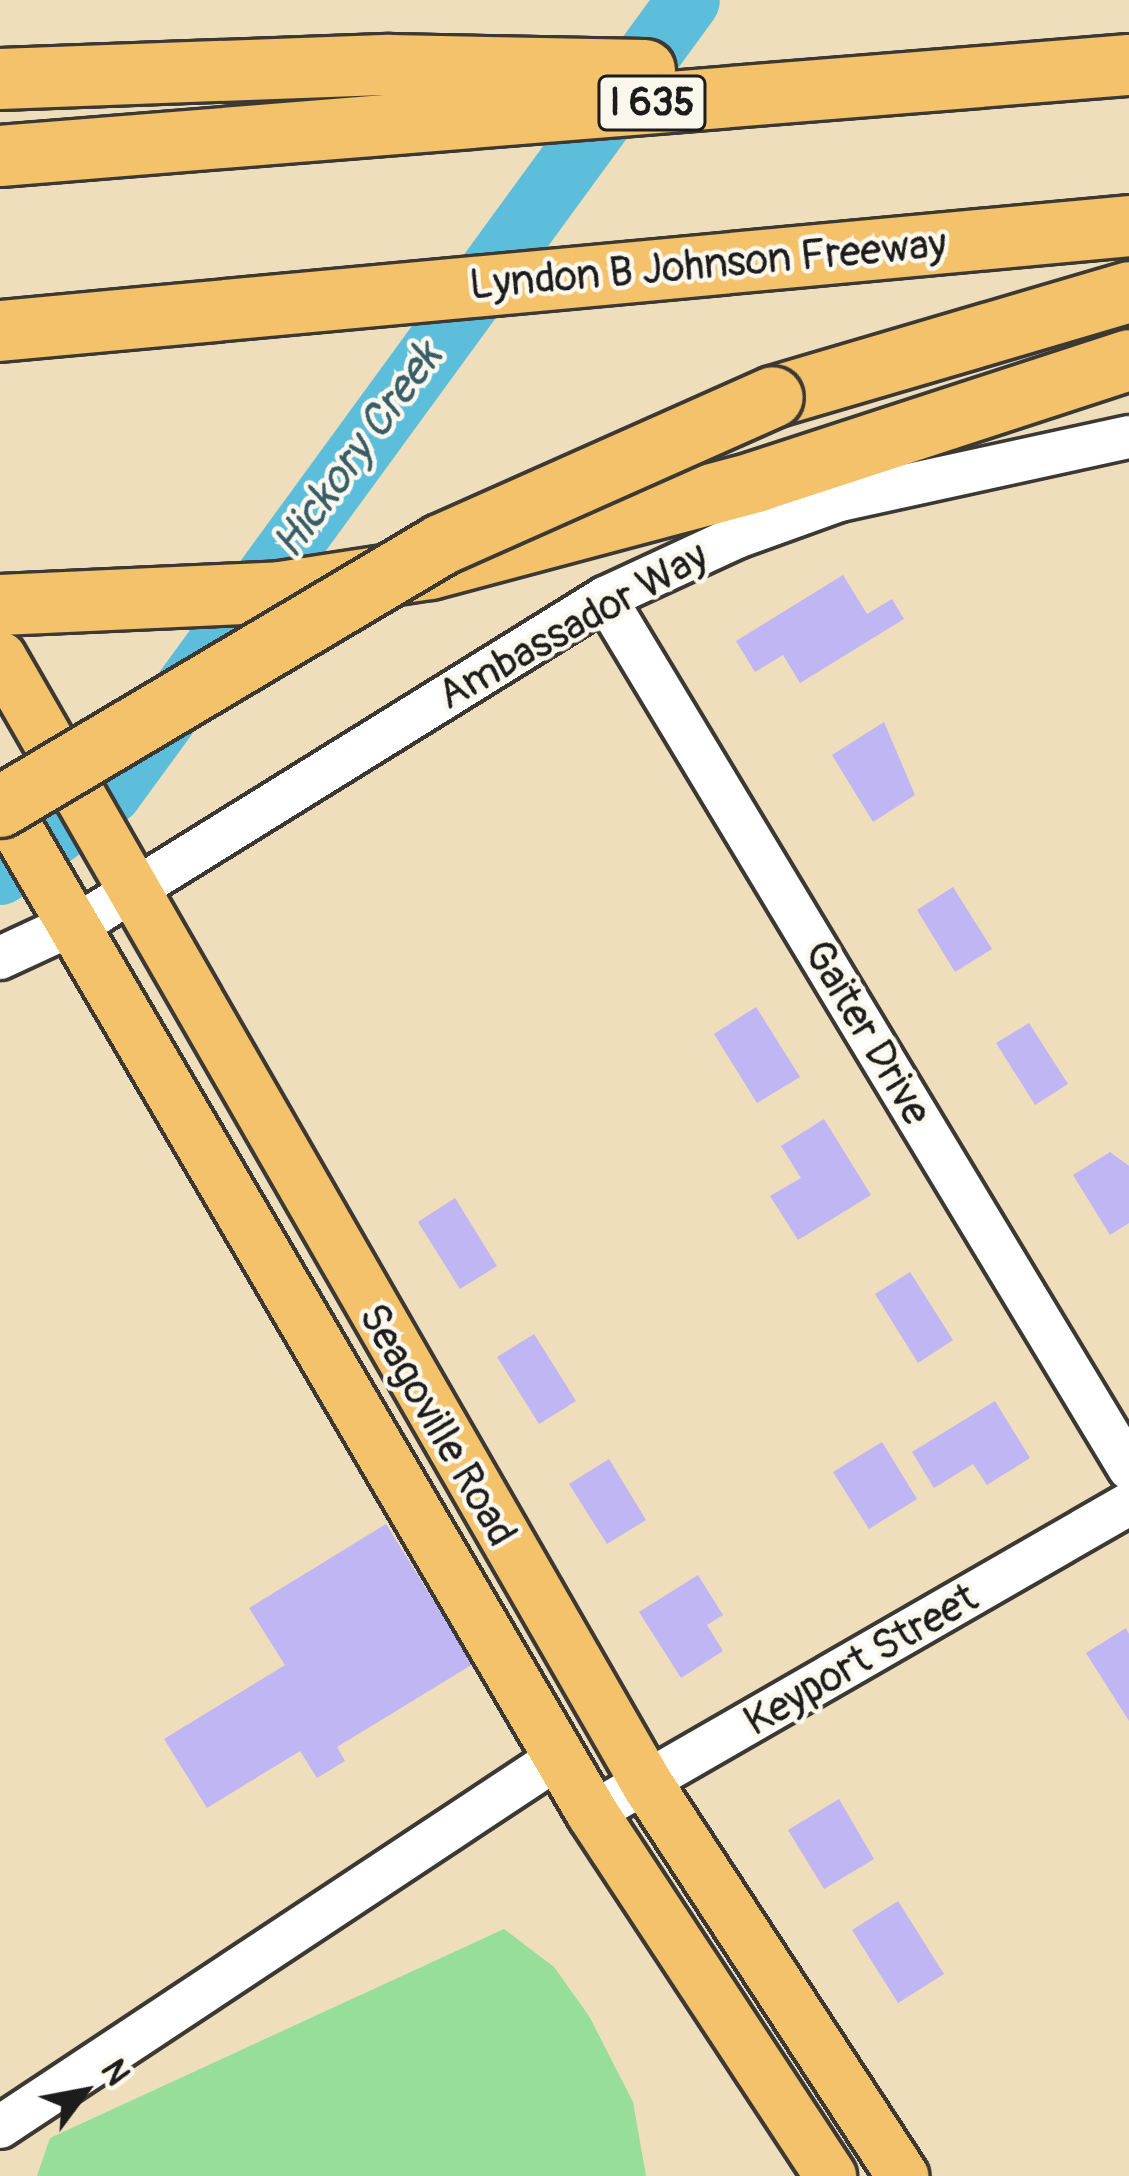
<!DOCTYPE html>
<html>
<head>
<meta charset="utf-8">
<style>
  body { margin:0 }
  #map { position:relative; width:1129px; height:2176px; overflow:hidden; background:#eedebc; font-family:Pangolin,sans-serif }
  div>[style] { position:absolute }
  .green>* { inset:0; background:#96de99 }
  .river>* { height:63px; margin:-31.5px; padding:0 31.5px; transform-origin:31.5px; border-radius:31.5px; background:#5dbedb }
  .building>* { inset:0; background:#bfb6f3 }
  .roads { filter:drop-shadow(3px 0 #3c3934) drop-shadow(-3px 0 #3c3934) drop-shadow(0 3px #3c3934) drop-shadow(0 -3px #3c3934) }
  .minor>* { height:42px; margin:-21px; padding:0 21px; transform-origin:21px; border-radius:21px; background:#fff }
  .major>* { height:51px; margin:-25.5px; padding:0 25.5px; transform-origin:25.5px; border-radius:25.5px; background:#f3c26a }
  .highway>* { height:60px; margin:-30px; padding:0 30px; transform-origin:30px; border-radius:30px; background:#f3c26a }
  .bridges { filter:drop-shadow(3px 0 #3c3934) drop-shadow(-3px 0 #3c3934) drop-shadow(0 3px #3c3934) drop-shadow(0 -3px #3c3934) }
  .highway-bridge>* { height:60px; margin:-30px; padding:0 30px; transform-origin:30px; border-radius:30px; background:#f3c26a }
  span { translate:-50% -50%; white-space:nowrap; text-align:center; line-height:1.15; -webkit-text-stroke:9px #fbf7ec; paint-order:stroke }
  .shield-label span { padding:3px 9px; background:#fbf7ec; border:3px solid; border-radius:9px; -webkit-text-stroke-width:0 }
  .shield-label { font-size:39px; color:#1c1c1c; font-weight:700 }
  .street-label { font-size:42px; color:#1c1c1c }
  .water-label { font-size:45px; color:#365d68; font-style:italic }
  .north { position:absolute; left:24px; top:2032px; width:120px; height:120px; -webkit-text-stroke:9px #fbf7ec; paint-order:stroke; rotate:58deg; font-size:33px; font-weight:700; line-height:48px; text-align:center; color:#1c1c1c }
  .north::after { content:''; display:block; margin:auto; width:42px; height:54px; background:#1c1c1c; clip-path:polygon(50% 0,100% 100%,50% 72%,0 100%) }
</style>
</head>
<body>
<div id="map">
  <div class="green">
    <div style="clip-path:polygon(504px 1929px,554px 1967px,589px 2016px,633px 2102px,646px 2176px,37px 2176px,50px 2138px)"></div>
  </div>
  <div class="river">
    <div style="left:0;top:873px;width:137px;rotate:-36.4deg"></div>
    <div style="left:110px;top:792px;width:980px;rotate:-53.88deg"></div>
  </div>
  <div class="building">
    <div style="clip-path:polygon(843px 575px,867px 614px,892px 599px,904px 619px,800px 683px,783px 655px,755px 672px,736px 641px)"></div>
    <div style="clip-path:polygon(884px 722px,915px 795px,873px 822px,832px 755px)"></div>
    <div style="clip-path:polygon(953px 887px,992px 949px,955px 972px,917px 910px)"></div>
    <div style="clip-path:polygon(756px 1007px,800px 1077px,757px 1103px,714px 1034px)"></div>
    <div style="clip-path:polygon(1029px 1023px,1068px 1084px,1035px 1105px,996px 1043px)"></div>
    <div style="clip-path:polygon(824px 1119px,871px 1195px,798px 1240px,770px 1196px,801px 1178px,781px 1146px)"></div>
    <div style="clip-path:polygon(1110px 1152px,1129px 1166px,1129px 1223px,1110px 1235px,1073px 1175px)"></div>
    <div style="clip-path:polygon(455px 1198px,497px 1266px,460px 1289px,418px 1222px)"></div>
    <div style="clip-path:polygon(910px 1272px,953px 1340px,918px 1363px,875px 1294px)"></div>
    <div style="clip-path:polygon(534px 1334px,576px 1401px,539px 1424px,497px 1357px)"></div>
    <div style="clip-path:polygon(995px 1401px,1030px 1458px,987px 1485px,973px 1464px,934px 1488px,912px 1452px)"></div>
    <div style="clip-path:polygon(882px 1442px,917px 1499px,869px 1529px,833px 1472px)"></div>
    <div style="clip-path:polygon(609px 1459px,646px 1520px,607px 1544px,569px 1484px)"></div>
    <div style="clip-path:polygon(386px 1524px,473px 1664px,337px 1747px,345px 1761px,317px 1778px,300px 1751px,207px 1808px,164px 1739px,285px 1665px,249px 1608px)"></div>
    <div style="clip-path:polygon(698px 1575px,723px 1615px,707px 1625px,723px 1651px,681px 1678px,639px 1612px)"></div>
    <div style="clip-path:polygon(1126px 1628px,1129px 1634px,1129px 1721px,1086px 1653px)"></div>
    <div style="clip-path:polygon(839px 1799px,874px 1859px,824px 1889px,788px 1830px)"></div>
    <div style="clip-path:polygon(898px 1901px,944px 1974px,898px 2003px,852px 1930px)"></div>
  </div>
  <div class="roads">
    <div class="minor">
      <div style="left:605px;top:598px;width:1016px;rotate:58.94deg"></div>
      <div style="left:0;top:958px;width:107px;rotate:-24.9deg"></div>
      <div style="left:97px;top:913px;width:598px;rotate:-31.8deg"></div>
      <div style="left:605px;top:598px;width:145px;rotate:-24.8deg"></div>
      <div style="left:737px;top:537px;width:109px;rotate:-19.8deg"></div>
      <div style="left:840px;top:500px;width:296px;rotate:-12.3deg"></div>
      <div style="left:592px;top:1813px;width:620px;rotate:-29.92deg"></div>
      <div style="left:0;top:2127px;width:670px;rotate:-33.5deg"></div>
    </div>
    <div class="major">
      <div style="left:0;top:657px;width:1300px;rotate:60.14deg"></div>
      <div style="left:647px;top:1784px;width:468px;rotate:56.9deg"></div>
      <div style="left:0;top:800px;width:1173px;rotate:59.7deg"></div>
      <div style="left:592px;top:1813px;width:434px;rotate:56.7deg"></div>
    </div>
    <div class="highway">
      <div style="left:0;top:79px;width:390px;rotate:-2.1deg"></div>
      <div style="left:390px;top:65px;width:255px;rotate:1.1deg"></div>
      <div style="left:0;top:156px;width:1133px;rotate:-4.61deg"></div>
      <div style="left:0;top:331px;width:1134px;rotate:-5.31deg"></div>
      <div style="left:773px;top:397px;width:371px;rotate:-16.4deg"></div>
      <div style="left:0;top:605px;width:281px;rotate:-2.6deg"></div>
      <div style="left:281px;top:592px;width:151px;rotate:-8.8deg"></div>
      <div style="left:430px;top:569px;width:337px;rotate:-14.9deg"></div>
      <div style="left:756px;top:482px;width:392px;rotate:-18.1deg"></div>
    </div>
  </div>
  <div class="bridges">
    <div class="highway-bridge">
      <div style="left:0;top:807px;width:513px;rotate:-30.71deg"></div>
      <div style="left:441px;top:545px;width:363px;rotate:-24deg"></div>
    </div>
  </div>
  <div class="shield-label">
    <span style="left:652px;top:103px">I 635</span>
  </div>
  <div class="street-label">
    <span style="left:708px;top:265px;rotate:-5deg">Lyndon B Johnson Freeway</span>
    <span style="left:573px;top:626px;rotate:-29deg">Ambassador Way</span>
    <span style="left:867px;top:1033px;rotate:59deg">Gaiter Drive</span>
    <span style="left:437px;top:1425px;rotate:60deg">Seagoville Road</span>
    <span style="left:861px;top:1660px;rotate:-30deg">Keyport Street</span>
  </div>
  <div class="water-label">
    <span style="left:358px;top:451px;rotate:-54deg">Hickory Creek</span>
  </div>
  <div class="north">N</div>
</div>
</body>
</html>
